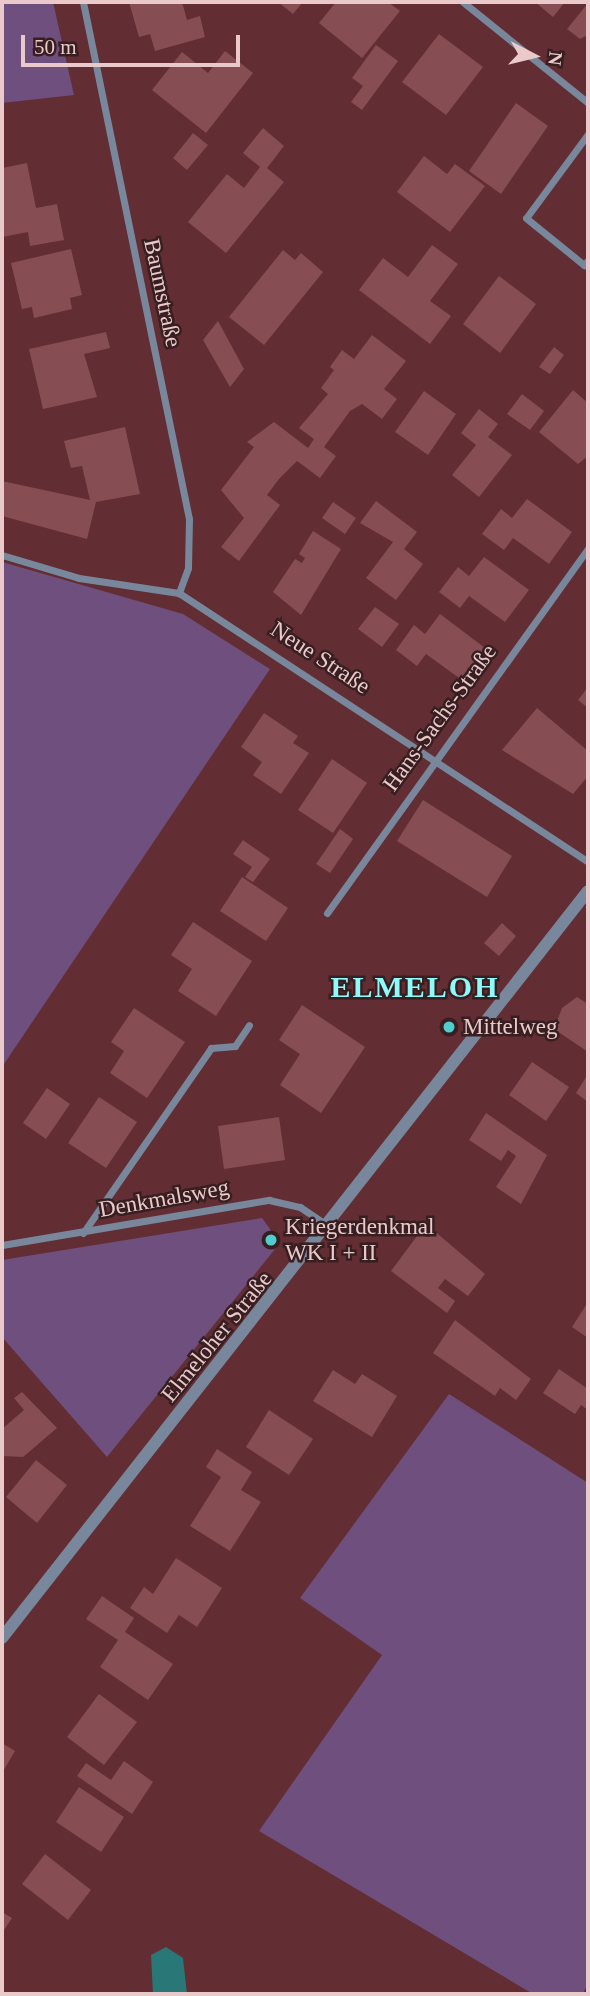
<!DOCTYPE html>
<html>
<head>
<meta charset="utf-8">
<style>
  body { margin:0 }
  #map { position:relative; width:590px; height:1996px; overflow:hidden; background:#622d33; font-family:Georgia,serif }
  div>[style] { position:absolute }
  .green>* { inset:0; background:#6f4f7d }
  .water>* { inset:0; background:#2a7777 }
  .building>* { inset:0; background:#864e52 }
  .minor>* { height:7px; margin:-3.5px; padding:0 3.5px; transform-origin:3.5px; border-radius:3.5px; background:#78879b }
  .tertiary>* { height:12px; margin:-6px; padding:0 6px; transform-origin:6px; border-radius:6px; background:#78879b }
  .dots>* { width:19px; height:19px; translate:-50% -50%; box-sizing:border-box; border:4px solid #371f21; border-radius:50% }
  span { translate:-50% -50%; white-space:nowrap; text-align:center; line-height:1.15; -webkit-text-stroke:5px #371f21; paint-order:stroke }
  .street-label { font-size:23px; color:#eac9ca }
  .poi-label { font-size:23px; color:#eac9ca }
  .left { translate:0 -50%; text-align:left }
  .district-label { font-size:30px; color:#8efaf9; font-weight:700; letter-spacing:2px }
  .frame { position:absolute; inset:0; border:4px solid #eac9ca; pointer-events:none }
  .north { position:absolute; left:499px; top:21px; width:70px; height:70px; -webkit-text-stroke:5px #371f21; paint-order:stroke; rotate:97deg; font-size:19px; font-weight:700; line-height:28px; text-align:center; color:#eac9ca }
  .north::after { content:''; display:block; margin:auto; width:24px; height:32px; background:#eac9ca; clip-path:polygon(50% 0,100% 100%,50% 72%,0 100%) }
  .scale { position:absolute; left:21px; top:35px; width:219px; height:32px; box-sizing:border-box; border:4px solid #eac9ca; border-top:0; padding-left:9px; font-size:21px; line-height:24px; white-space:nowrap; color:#eac9ca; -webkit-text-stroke:5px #371f21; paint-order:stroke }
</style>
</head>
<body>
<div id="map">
  <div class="green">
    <div style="clip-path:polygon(2px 2px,53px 2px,74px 95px,2px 103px)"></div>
    <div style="clip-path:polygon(2px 562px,183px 614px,270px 669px,2px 1067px)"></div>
    <div style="clip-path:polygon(262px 1218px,280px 1243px,107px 1457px,2px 1337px,2px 1260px)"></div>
    <div style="clip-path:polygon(449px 1394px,588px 1483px,588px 1983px,583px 1994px,533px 1994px,259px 1831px,382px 1655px,300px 1598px)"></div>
  </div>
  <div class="water">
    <div style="clip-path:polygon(166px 1947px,183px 1958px,187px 1994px,153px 1994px,151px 1955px)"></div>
  </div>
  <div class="building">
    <div style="clip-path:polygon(129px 2px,182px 2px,187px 20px,200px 16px,205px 37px,155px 51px,150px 34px,139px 37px)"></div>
    <div style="clip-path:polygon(278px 2px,303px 2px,293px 14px)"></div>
    <div style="clip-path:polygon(336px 2px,388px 2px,400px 11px,362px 58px,319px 23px)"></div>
    <div style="clip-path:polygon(535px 2px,565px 2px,553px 17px)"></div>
    <div style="clip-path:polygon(588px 3px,588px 35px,580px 39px,567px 29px)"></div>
    <div style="clip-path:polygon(439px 34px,483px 67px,446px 115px,402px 82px)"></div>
    <div style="clip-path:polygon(376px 45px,398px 61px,362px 110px,351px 102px,363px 86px,352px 78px)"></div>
    <div style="clip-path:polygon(225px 51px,253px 73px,206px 133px,152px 90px,182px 52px,208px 73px)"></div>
    <div style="clip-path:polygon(516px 103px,548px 126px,501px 194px,469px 171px)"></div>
    <div style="clip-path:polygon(263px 128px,284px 146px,267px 168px,284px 182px,226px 253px,188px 222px,227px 174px,244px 188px,260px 167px,243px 153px)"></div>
    <div style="clip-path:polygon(193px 133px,208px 145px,187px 170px,173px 158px)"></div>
    <div style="clip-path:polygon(424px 156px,447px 174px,455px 164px,485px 186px,450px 232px,397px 192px)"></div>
    <div style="clip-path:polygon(27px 163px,36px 208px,57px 204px,64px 240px,30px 246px,28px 232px,2px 237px,2px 168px)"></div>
    <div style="clip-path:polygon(432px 245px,458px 264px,430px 301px,451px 316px,430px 344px,359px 290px,383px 258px,408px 277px)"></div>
    <div style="clip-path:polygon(71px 249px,82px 295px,70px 298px,72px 309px,34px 318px,32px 307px,22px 309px,11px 263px)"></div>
    <div style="clip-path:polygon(283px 250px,295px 260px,301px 253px,323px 272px,264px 345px,229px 317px)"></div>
    <div style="clip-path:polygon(499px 276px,536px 304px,500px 353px,463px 324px)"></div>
    <div style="clip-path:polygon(218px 321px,244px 369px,230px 387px,203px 340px)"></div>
    <div style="clip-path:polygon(106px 332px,110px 348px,84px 354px,97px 397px,43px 409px,29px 349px)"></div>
    <div style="clip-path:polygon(372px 335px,406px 361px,384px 389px,397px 399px,382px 419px,362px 404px,350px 411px,324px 447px,336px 456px,320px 478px,297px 461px,279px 479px,267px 495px,280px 505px,239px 561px,221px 547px,244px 518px,221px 490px,254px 447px,247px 442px,274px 422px,308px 448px,314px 439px,299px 428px,328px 394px,321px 388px,334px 370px,330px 367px,342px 350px,354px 359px)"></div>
    <div style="clip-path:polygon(554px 347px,564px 355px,550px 374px,539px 367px)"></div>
    <div style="clip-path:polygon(573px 390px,588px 403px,588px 456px,578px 464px,539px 432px)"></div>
    <div style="clip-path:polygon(424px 391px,456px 414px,428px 455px,395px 432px)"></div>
    <div style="clip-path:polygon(522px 394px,544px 411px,530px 430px,507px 414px)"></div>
    <div style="clip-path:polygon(479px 409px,498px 424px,488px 437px,512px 455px,479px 497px,452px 475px,476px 445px,461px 433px)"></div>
    <div style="clip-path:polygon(125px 427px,140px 494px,96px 502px,87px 539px,2px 516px,2px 481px,90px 500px,82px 466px,71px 468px,64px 441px)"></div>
    <div style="clip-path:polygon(527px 499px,572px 532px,549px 564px,513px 538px,504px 550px,482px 534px,501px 509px,512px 518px)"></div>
    <div style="clip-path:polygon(376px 501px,417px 532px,404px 549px,423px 564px,396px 600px,366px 578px,393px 542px,360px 523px)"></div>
    <div style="clip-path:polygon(333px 502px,356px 518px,345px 534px,322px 518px)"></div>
    <div style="clip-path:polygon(313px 531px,341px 549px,301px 615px,273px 592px,295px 559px,302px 563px,305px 558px,299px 554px)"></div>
    <div style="clip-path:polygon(484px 557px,529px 590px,505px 622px,469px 596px,460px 608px,439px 592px,458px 567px,469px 576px)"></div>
    <div style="clip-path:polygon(375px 607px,399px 624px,382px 647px,358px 629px)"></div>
    <div style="clip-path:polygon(440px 614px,485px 648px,462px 680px,426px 654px,417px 666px,396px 650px,414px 625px,425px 634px)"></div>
    <div style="clip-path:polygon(588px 687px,588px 708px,578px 700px)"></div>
    <div style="clip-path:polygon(537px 708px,588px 751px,588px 776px,573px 794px,502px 750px)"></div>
    <div style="clip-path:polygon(264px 713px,298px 736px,293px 743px,309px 753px,281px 794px,253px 775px,262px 762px,241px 747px)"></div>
    <div style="clip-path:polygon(332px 759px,367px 783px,333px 833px,298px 810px)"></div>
    <div style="clip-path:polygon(423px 800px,512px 856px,487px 897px,397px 841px)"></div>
    <div style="clip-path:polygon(340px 829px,353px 839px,330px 873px,316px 864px)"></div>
    <div style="clip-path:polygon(243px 840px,270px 859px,253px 882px,245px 877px,252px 867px,233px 854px)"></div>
    <div style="clip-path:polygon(242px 877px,288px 908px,266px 941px,220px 911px)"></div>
    <div style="clip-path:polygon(193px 922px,252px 961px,216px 1016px,178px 991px,192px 969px,171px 955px)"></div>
    <div style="clip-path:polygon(502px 923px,516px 936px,499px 956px,484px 943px)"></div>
    <div style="clip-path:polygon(577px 997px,588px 1004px,588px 1052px,554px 1029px,562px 1008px)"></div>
    <div style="clip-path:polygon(302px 1005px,365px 1047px,321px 1113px,280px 1085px,300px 1054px,279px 1040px)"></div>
    <div style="clip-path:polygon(134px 1008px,185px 1042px,147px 1098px,110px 1073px,124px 1051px,111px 1042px)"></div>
    <div style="clip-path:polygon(532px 1062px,569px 1087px,546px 1121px,509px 1095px)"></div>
    <div style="clip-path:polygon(588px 1074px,588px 1102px,576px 1093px)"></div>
    <div style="clip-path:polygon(47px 1088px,70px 1104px,46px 1139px,23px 1123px)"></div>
    <div style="clip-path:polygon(99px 1097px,137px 1122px,106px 1168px,68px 1143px)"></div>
    <div style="clip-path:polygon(486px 1113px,547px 1155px,521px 1204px,496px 1187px,516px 1156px,508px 1150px,501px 1161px,469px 1140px)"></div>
    <div style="clip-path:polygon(279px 1117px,285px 1160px,224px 1169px,218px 1126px)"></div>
    <div style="clip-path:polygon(426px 1224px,485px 1274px,468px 1296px,445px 1279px,438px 1288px,455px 1301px,447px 1313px,391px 1271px)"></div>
    <div style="clip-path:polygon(588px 1302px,588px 1338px,572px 1327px)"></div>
    <div style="clip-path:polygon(455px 1320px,531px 1379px,516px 1400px,500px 1388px,495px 1396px,433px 1353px)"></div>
    <div style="clip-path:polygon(559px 1369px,588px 1389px,588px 1410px,581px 1405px,575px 1414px,543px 1393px)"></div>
    <div style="clip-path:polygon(333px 1370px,355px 1384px,362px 1374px,397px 1396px,372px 1437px,313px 1401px)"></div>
    <div style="clip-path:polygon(22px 1392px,57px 1428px,23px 1457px,2px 1456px,2px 1429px,24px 1410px,14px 1398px)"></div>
    <div style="clip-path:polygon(269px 1410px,313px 1439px,289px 1475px,246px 1447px)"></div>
    <div style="clip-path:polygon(217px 1449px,252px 1472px,241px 1490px,261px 1502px,230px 1551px,190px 1526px,221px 1477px,206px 1467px)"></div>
    <div style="clip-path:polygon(36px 1460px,67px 1485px,37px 1523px,6px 1497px)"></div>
    <div style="clip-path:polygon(176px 1558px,222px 1588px,197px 1627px,179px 1615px,167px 1633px,130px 1608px,144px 1587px,153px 1594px)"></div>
    <div style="clip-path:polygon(102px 1596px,134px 1618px,125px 1632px,173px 1664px,148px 1700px,100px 1667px,118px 1640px,86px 1619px)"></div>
    <div style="clip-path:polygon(99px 1694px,137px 1722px,104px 1765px,67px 1737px)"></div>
    <div style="clip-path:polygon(2px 1743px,15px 1751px,2px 1773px)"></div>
    <div style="clip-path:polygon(124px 1761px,153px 1782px,132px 1814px,77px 1776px,86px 1763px,111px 1780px)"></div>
    <div style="clip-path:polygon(79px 1787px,124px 1817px,101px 1852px,56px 1822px)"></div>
    <div style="clip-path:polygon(45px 1854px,91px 1890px,68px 1920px,22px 1884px)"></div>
    <div style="clip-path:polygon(2px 1912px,12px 1918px,2px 1933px)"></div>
  </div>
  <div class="minor">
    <div style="left:83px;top:2px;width:528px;rotate:78.41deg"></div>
    <div style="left:189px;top:519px;width:49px;rotate:91.2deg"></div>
    <div style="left:188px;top:568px;width:27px;rotate:110deg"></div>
    <div style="left:463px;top:2px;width:161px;rotate:38.9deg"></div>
    <div style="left:588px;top:134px;width:104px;rotate:126.4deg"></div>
    <div style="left:526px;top:218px;width:75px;rotate:39deg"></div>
    <div style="left:584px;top:265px;width:6px;rotate:-51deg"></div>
    <div style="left:2px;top:555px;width:80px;rotate:16.6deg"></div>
    <div style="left:79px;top:578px;width:101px;rotate:8.5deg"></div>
    <div style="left:179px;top:593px;width:490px;rotate:33.3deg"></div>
    <div style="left:327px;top:913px;width:449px;rotate:-54.4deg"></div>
    <div style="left:83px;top:1233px;width:225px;rotate:-55.3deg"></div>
    <div style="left:211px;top:1048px;width:24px;rotate:-5deg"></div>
    <div style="left:235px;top:1046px;width:25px;rotate:-56deg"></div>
    <div style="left:2px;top:1245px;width:271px;rotate:-9.6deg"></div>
    <div style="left:269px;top:1200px;width:32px;rotate:13deg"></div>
    <div style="left:300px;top:1207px;width:32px;rotate:34deg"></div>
  </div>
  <div class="tertiary">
    <div style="left:2px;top:1638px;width:949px;rotate:-51.89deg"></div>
  </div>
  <div class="dots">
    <div style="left:449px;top:1027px;background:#52cdcd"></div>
    <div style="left:271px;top:1240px;background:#52cdcd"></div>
  </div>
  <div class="street-label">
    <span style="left:162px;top:293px;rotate:78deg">Baumstraße</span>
    <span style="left:320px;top:658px;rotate:33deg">Neue Straße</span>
    <span style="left:440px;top:718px;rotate:-54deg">Hans-Sachs-Straße</span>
    <span style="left:164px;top:1199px;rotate:-10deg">Denkmalsweg</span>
    <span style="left:217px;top:1337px;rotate:-51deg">Elmeloher Straße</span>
  </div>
  <div class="poi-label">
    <span class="left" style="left:463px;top:1027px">Mittelweg</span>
    <span class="left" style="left:285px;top:1240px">Kriegerdenkmal<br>WK I + II</span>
  </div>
  <div class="district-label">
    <span style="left:415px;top:987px">ELMELOH</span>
  </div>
  <div class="frame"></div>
  <div class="north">N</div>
  <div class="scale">50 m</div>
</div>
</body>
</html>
